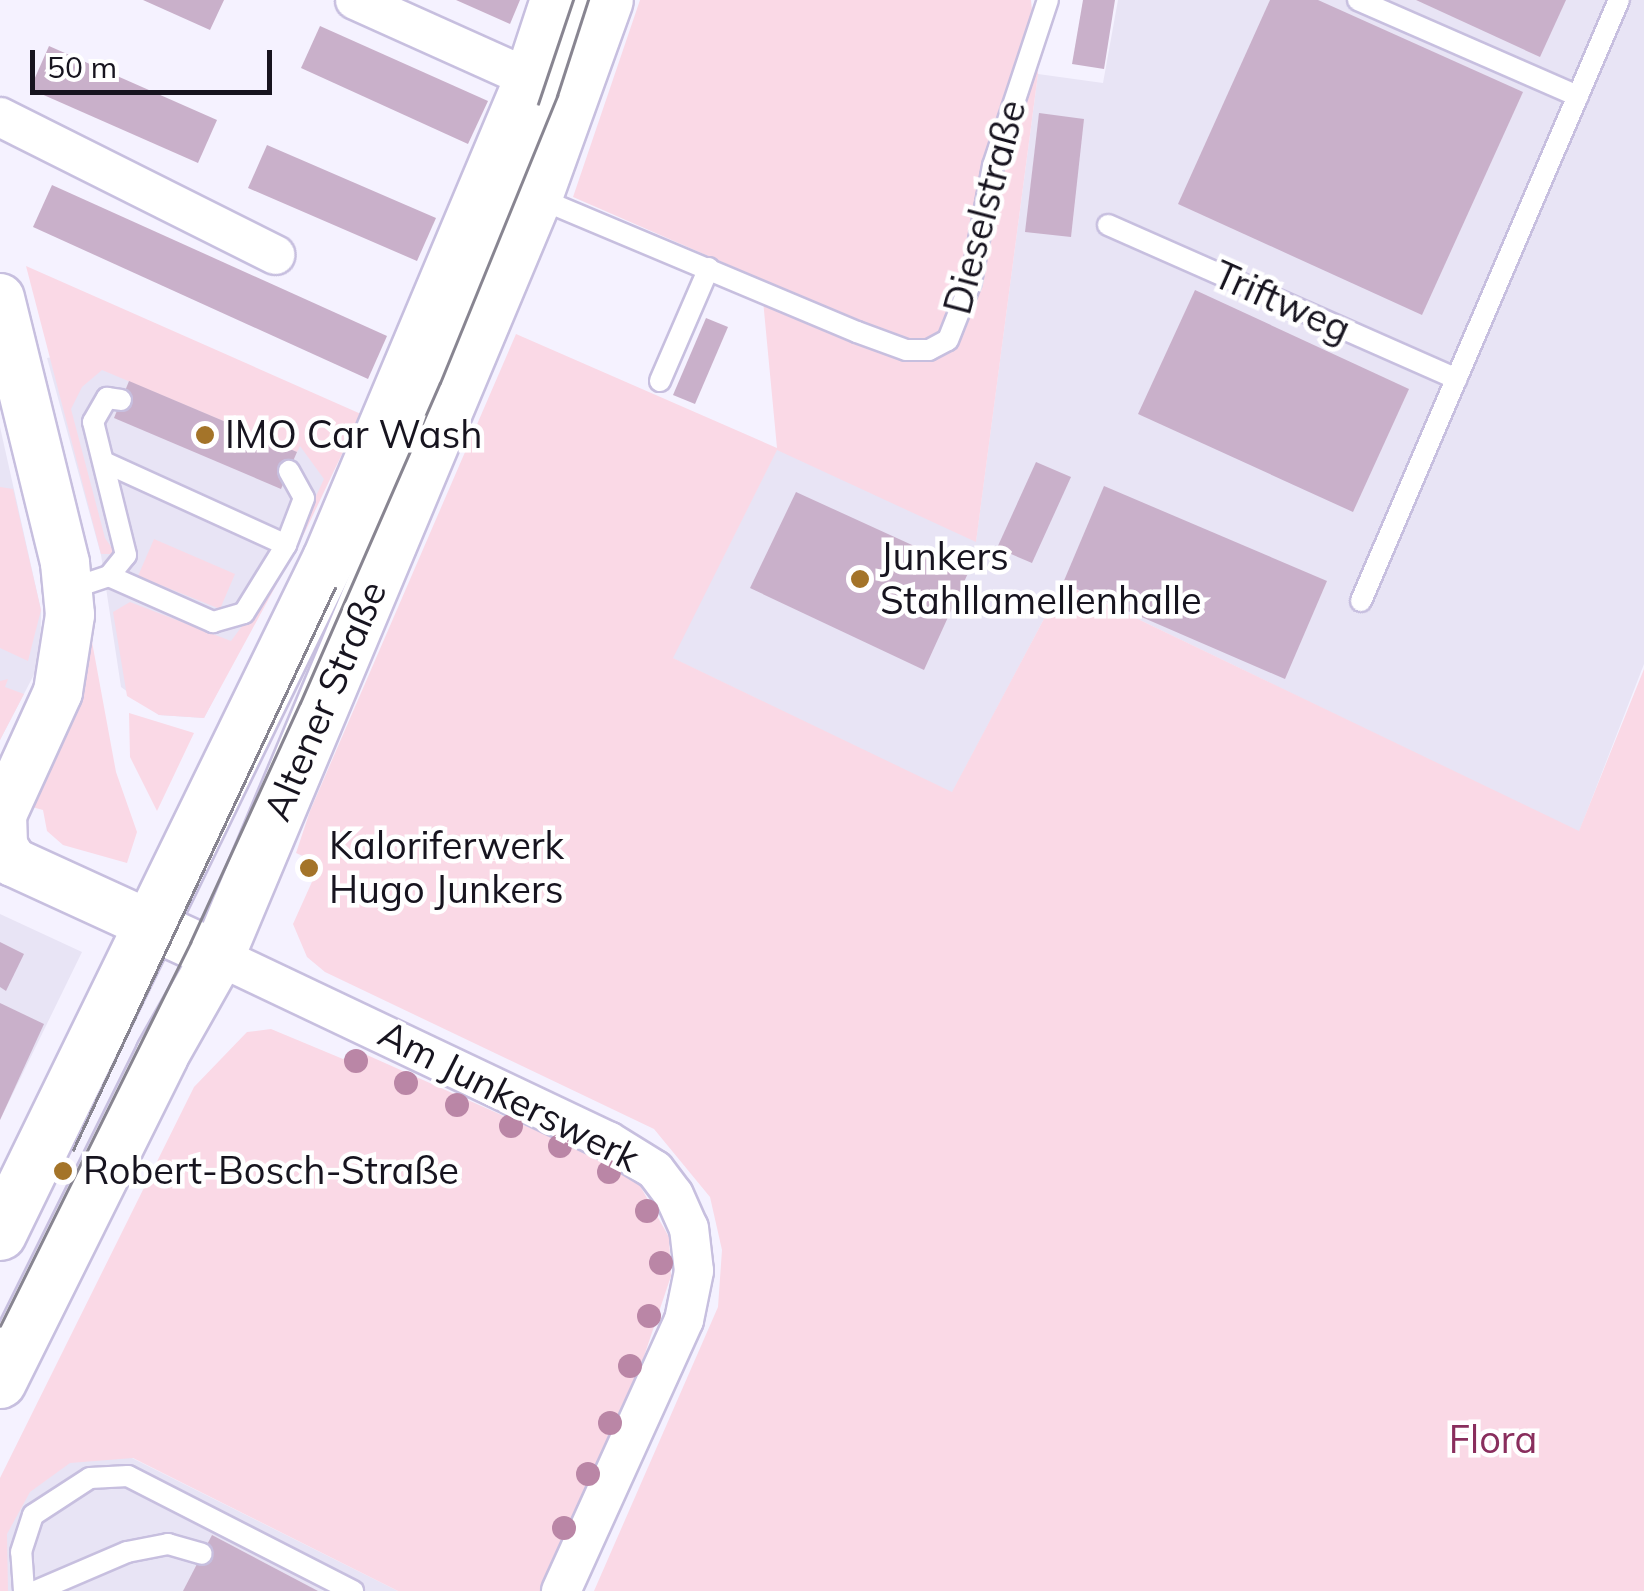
<!DOCTYPE html>
<html>
<head>
<meta charset="utf-8">
<style>
  body { margin:0 }
  #map { position:relative; width:1644px; height:1591px; overflow:hidden; background:#f5f2ff; font-family:Mulish,sans-serif }
  div>[style] { position:absolute }
  .built>* { inset:0; background:#e8e4f5 }
  .green>* { inset:0; background:#fad9e6 }
  .building>* { inset:0; background:#c9b0ca }
  .roads { filter:drop-shadow(2px 0 #c7bfdf) drop-shadow(-2px 0 #c7bfdf) drop-shadow(0 2px #c7bfdf) drop-shadow(0 -2px #c7bfdf) }
  .service>* { height:20px; margin:-10px; padding:0 10px; transform-origin:10px; border-radius:10px; background:#fff }
  .minor>* { height:38px; margin:-19px; padding:0 19px; transform-origin:19px; border-radius:19px; background:#fff }
  .tertiary>* { height:48px; margin:-24px; padding:0 24px; transform-origin:24px; border-radius:24px; background:#fff }
  .secondary>* { height:52px; margin:-26px; padding:0 26px; transform-origin:26px; border-radius:26px; background:#fff }
  .tram>* { height:2.5px; margin:-1.25px; padding:0 1.25px; transform-origin:1.25px; border-radius:1.25px; background:#888591 }
  .trees>* { width:24px; height:24px; margin:-12px; border-radius:50%; background:#ba86a6 }
  .dots>* { width:28px; height:28px; translate:-50% -50%; box-sizing:border-box; border:5px solid #fff; border-radius:50% }
  span { translate:-50% -50%; white-space:nowrap; text-align:center; line-height:1.15; -webkit-text-stroke:9px #fff; paint-order:stroke }
  .street-label { font-size:38px; color:#17141f }
  .poi-label { font-size:38px; color:#17141f }
  .left { translate:0 -50%; text-align:left }
  .park-label { font-size:38px; color:#892e5d }
  .scale { position:absolute; left:30px; top:50px; width:242px; height:45px; box-sizing:border-box; border:5px solid #17141f; border-top:0; padding-left:12px; font-size:30px; line-height:35px; white-space:nowrap; color:#17141f; -webkit-text-stroke:8px #fff; paint-order:stroke }
</style>
</head>
<body>
<div id="map">
  <div class="built">
    <div style="clip-path:polygon(1118px 0,1644px 0,1644px 664px,1579px 832px,1063px 583px,952px 793px,672px 658px,777px 449px,976px 541px,1038px 74px,1103px 83px)"></div>
    <div style="clip-path:polygon(146px 340px,346px 444px,204px 718px,159px 715px,121px 687px,101px 555px,47px 358px)"></div>
    <div style="clip-path:polygon(0 427px,41px 610px,40px 663px,0 740px)"></div>
    <div style="clip-path:polygon(0 914px,82px 952px,0 1120px)"></div>
    <div style="clip-path:polygon(44px 1414px,398px 1591px,0 1591px,0 1504px)"></div>
  </div>
  <div class="green">
    <div style="clip-path:polygon(640px 0,1031px 0,1038px 74px,976px 542px,777px 450px,673px 658px,952px 792px,1063px 583px,1579px 831px,1644px 669px,1644px 1591px,594px 1591px,718px 1307px,722px 1250px,710px 1197px,654px 1129px,325px 972px,307px 957px,293px 924px,320px 864px,296px 853px,310px 811px,516px 334px,777px 448px,761px 279px,573px 197px)"></div>
    <div style="clip-path:polygon(26px 266px,361px 414px,304px 534px,204px 718px,159px 715px,127px 696px,113px 612px,130px 602px,231px 641px,277px 579px,324px 479px,300px 446px,297px 452px,102px 370px,82px 387px,71px 409px,105px 538px,116px 554px,101px 554px)"></div>
    <div style="clip-path:polygon(0 487px,13px 489px,41px 610px,28px 661px,0 648px)"></div>
    <div style="clip-path:polygon(154px 539px,235px 574px,220px 609px,138px 576px)"></div>
    <div style="clip-path:polygon(90px 631px,116px 772px,137px 832px,127px 863px,63px 845px,47px 831px,43px 810px,32px 807px,67px 726px)"></div>
    <div style="clip-path:polygon(8px 679px,5px 687px,24px 694px,0 740px,0 681px)"></div>
    <div style="clip-path:polygon(129px 713px,194px 733px,157px 811px,130px 757px)"></div>
    <div style="clip-path:polygon(271px 1029px,343px 1059px,358px 1051px,618px 1167px,639px 1184px,669px 1237px,671px 1276px,627px 1407px,542px 1591px,398px 1591px,133px 1458px,70px 1463px,30px 1492px,7px 1534px,8px 1591px,0 1591px,0 1478px,194px 1087px,247px 1032px)"></div>
  </div>
  <div class="building">
    <div style="clip-path:polygon(143px 0,224px 0,210px 30px)"></div>
    <div style="clip-path:polygon(456px 0,520px 0,510px 24px)"></div>
    <div style="clip-path:polygon(1083px 0,1115px 0,1104px 69px,1072px 64px)"></div>
    <div style="clip-path:polygon(1270px 0,1318px 0,1523px 92px,1422px 315px,1178px 204px)"></div>
    <div style="clip-path:polygon(1416px 0,1566px 0,1540px 57px)"></div>
    <div style="clip-path:polygon(320px 26px,488px 101px,468px 144px,301px 68px)"></div>
    <div style="clip-path:polygon(49px 46px,217px 120px,198px 163px,30px 89px)"></div>
    <div style="clip-path:polygon(1039px 113px,1084px 119px,1071px 237px,1025px 232px)"></div>
    <div style="clip-path:polygon(267px 145px,436px 218px,417px 261px,248px 188px)"></div>
    <div style="clip-path:polygon(52px 185px,387px 336px,368px 379px,33px 227px)"></div>
    <div style="clip-path:polygon(1195px 290px,1409px 389px,1353px 512px,1138px 414px)"></div>
    <div style="clip-path:polygon(706px 318px,728px 327px,695px 404px,673px 395px)"></div>
    <div style="clip-path:polygon(129px 381px,297px 452px,281px 489px,114px 418px)"></div>
    <div style="clip-path:polygon(1036px 462px,1071px 477px,1032px 563px,997px 548px)"></div>
    <div style="clip-path:polygon(1104px 486px,1327px 581px,1285px 679px,1063px 583px)"></div>
    <div style="clip-path:polygon(796px 492px,969px 571px,924px 670px,750px 588px)"></div>
    <div style="clip-path:polygon(0 942px,24px 954px,6px 991px,0 987px)"></div>
    <div style="clip-path:polygon(0 1003px,44px 1024px,0 1120px)"></div>
    <div style="clip-path:polygon(212px 1535px,318px 1591px,183px 1591px)"></div>
  </div>
  <div class="roads">
    <div class="service">
      <div style="left:1358px;top:0;width:240px;rotate:23.6deg"></div>
      <div style="left:538px;top:198px;width:346px;rotate:22.8deg"></div>
      <div style="left:857px;top:332px;width:52px;rotate:20.2deg"></div>
      <div style="left:906px;top:350px;width:23px"></div>
      <div style="left:929px;top:350px;width:21px;rotate:-28deg"></div>
      <div style="left:948px;top:340px;width:62px;rotate:-68.4deg"></div>
      <div style="left:971px;top:282px;width:118px;rotate:-79.3deg"></div>
      <div style="left:993px;top:166px;width:175px;rotate:-71.7deg"></div>
      <div style="left:1108px;top:225px;width:381px;rotate:23.8deg"></div>
      <div style="left:660px;top:381px;width:123px;rotate:-66.6deg"></div>
      <div style="left:104px;top:462px;width:200px;rotate:24.5deg"></div>
      <div style="left:109px;top:576px;width:114px;rotate:23.9deg"></div>
      <div style="left:213px;top:622px;width:32px;rotate:-16deg"></div>
      <div style="left:244px;top:613px;width:80px;rotate:-58.3deg"></div>
      <div style="left:286px;top:545px;width:50px;rotate:-69deg"></div>
      <div style="left:304px;top:498px;width:31px;rotate:-119deg"></div>
      <div style="left:70px;top:589px;width:41px;rotate:-18.4deg"></div>
      <div style="left:109px;top:576px;width:27px;rotate:-51deg"></div>
      <div style="left:126px;top:555px;width:137px;rotate:-103.9deg"></div>
      <div style="left:93px;top:422px;width:28px;rotate:-60deg"></div>
      <div style="left:107px;top:398px;width:14px;rotate:8deg"></div>
      <div style="left:1361px;top:601px;width:654px;rotate:-66.77deg"></div>
      <div style="left:24px;top:1591px;width:39px;rotate:-94deg"></div>
      <div style="left:21px;top:1552px;width:39px;rotate:-72deg"></div>
      <div style="left:33px;top:1515px;width:68px;rotate:-33deg"></div>
      <div style="left:90px;top:1478px;width:38px;rotate:-3deg"></div>
      <div style="left:128px;top:1476px;width:253px;rotate:27.1deg"></div>
      <div style="left:36px;top:1591px;width:99px;rotate:-23.2deg"></div>
      <div style="left:127px;top:1552px;width:42px;rotate:-11deg"></div>
      <div style="left:168px;top:1544px;width:35px;rotate:16deg"></div>
    </div>
    <div class="minor">
      <div style="left:355px;top:0;width:193px;rotate:24.2deg"></div>
      <div style="left:0;top:117px;width:308px;rotate:26.6deg"></div>
      <div style="left:218px;top:956px;width:432px;rotate:25.4deg"></div>
      <div style="left:608px;top:1141px;width:55px;rotate:31.7deg"></div>
      <div style="left:655px;top:1170px;width:31px;rotate:53deg"></div>
      <div style="left:674px;top:1195px;width:36px;rotate:66deg"></div>
      <div style="left:689px;top:1228px;width:43px;rotate:83.4deg"></div>
      <div style="left:694px;top:1271px;width:50px;rotate:101.5deg"></div>
      <div style="left:684px;top:1320px;width:298px;rotate:114.4deg"></div>
    </div>
    <div class="tertiary">
      <div style="left:0;top:298px;width:273px;rotate:76.2deg"></div>
      <div style="left:65px;top:563px;width:52px;rotate:84.5deg"></div>
      <div style="left:70px;top:615px;width:78px;rotate:98.9deg"></div>
      <div style="left:58px;top:692px;width:135px;rotate:114.5deg"></div>
      <div style="left:2px;top:815px;width:31px;rotate:88deg"></div>
      <div style="left:3px;top:846px;width:19px;rotate:58deg"></div>
      <div style="left:13px;top:862px;width:226px;rotate:24.6deg"></div>
    </div>
    <div class="secondary">
      <div style="left:0;top:1234px;width:751px;rotate:-64.02deg"></div>
      <div style="left:329px;top:559px;width:521px;rotate:-67.18deg"></div>
      <div style="left:531px;top:79px;width:83px;rotate:-71.8deg"></div>
      <div style="left:0;top:1382px;width:365px;rotate:-63.6deg"></div>
      <div style="left:162px;top:1055px;width:114px;rotate:-60.5deg"></div>
      <div style="left:218px;top:956px;width:823px;rotate:-67.27deg"></div>
      <div style="left:536px;top:197px;width:209px;rotate:-70.2deg"></div>
    </div>
  </div>
  <div class="tram">
    <div style="left:538px;top:104px;width:110px;rotate:-71.4deg"></div>
    <div style="left:73px;top:1150px;width:620px;rotate:-65.01deg"></div>
    <div style="left:0;top:1326px;width:428px;rotate:-63.6deg"></div>
    <div style="left:190px;top:943px;width:264px;rotate:-65.4deg"></div>
    <div style="left:300px;top:703px;width:349px;rotate:-66.4deg"></div>
    <div style="left:440px;top:383px;width:310px;rotate:-67.8deg"></div>
    <div style="left:557px;top:96px;width:101px;rotate:-72.1deg"></div>
  </div>
  <div class="trees">
    <div style="left:356px;top:1061px"></div>
    <div style="left:406px;top:1083px"></div>
    <div style="left:457px;top:1105px"></div>
    <div style="left:511px;top:1126px"></div>
    <div style="left:560px;top:1146px"></div>
    <div style="left:609px;top:1172px"></div>
    <div style="left:647px;top:1211px"></div>
    <div style="left:661px;top:1263px"></div>
    <div style="left:649px;top:1316px"></div>
    <div style="left:630px;top:1366px"></div>
    <div style="left:610px;top:1423px"></div>
    <div style="left:588px;top:1474px"></div>
    <div style="left:564px;top:1528px"></div>
  </div>
  <div class="dots">
    <div style="left:205px;top:435px;background:#a47429"></div>
    <div style="left:860px;top:579px;background:#a47429"></div>
    <div style="left:309px;top:868px;background:#a47429"></div>
    <div style="left:63px;top:1171px;background:#a47429"></div>
  </div>
  <div class="street-label">
    <span style="left:985px;top:207px;rotate:-75deg">Dieselstraße</span>
    <span style="left:1282px;top:302px;rotate:24deg">Triftweg</span>
    <span style="left:325px;top:701px;rotate:-67deg">Altener Straße</span>
    <span style="left:509px;top:1096px;rotate:27deg">Am Junkerswerk</span>
  </div>
  <div class="poi-label">
    <span class="left" style="left:225px;top:435px">IMO Car Wash</span>
    <span class="left" style="left:880px;top:579px">Junkers<br>Stahllamellenhalle</span>
    <span class="left" style="left:329px;top:868px">Kaloriferwerk<br>Hugo Junkers</span>
    <span class="left" style="left:83px;top:1171px">Robert-Bosch-Straße</span>
  </div>
  <div class="park-label">
    <span style="left:1493px;top:1440px">Flora</span>
  </div>
  <div class="scale">50 m</div>
</div>
</body>
</html>
